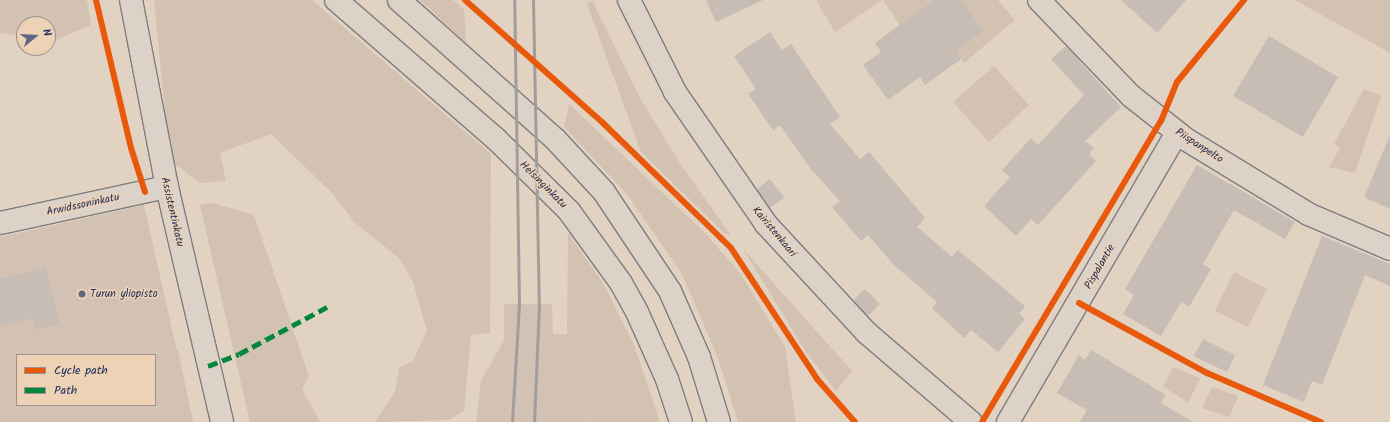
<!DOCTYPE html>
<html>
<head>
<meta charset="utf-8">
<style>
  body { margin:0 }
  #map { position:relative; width:1390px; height:422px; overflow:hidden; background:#e1d2c2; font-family:Kalam,sans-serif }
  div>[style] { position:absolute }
  .built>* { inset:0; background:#d3c2b3 }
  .green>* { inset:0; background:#d3c2b2 }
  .building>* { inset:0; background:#c7bdb4 }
  .roads { filter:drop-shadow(1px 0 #807d7f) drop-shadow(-1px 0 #807d7f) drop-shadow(0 1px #807d7f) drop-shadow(0 -1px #807d7f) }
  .minor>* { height:22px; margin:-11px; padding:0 11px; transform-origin:11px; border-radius:11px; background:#dcd2c7 }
  .major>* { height:22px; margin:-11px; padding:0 11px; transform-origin:11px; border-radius:11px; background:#dcd2c7 }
  .rail>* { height:3px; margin:-1.5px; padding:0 1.5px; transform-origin:1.5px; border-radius:1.5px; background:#a29d9b }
  .quiet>* { height:5px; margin-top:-2.5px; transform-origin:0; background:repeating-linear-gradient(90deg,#00873e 0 10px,transparent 0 15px) }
  .cycleway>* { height:6px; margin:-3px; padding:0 3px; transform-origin:3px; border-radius:3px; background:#e8590c }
  .dots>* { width:11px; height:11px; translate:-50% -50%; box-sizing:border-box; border:2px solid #eed2b5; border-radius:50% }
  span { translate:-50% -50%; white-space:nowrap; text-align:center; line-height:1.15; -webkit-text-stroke:3px #eed2b5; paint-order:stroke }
  .street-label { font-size:11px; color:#1b2f5e }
  .poi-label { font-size:11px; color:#1b2f5e }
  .left { translate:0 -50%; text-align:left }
  .legend { position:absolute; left:16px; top:354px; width:140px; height:52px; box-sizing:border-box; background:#eed2b5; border:1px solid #9a9192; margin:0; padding:5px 7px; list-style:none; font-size:12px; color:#1b2f5e }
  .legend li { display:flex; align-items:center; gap:8px; height:20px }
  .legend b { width:20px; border:1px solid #9a9192 }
  .north { position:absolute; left:16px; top:16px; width:40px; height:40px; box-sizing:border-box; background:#eed2b5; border:1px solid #9a9192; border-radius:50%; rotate:72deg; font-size:11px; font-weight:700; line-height:16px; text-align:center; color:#1b2f5e }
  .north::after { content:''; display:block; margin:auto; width:14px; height:18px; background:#606881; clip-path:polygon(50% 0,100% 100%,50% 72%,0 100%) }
</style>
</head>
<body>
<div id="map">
  <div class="built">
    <div style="clip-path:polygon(evenodd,144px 205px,193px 422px,0 422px,0 237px,144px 205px,17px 355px,155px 355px,155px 405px,17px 405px,17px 355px)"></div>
    <div style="clip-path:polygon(504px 304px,552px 304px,553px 340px,591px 422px,476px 422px,481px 381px,504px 340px)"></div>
  </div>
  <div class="green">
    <div style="clip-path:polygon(0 0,87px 0,91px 25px,53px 41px,48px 40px,48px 24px,24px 24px,24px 36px,0 33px)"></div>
    <div style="clip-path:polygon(154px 0,312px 0,491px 154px,490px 333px,471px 335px,464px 411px,449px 420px,375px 422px,395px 392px,399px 368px,413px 361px,427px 331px,413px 282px,399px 258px,354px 222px,332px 193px,271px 134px,220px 153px,226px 181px,200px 183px,175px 164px,165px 114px)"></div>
    <div style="clip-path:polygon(420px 0,453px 0,464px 9px,466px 43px)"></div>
    <div style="clip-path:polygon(592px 0,640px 98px,681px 165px,731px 235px,724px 233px,641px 152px,587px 4px)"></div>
    <div style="clip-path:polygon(816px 0,882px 0,835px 32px)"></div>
    <div style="clip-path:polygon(883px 0,934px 0,900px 25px)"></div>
    <div style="clip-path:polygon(961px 0,998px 0,1015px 20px,964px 63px,956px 51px)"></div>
    <div style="clip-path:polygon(1295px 0,1390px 0,1390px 53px)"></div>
    <div style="clip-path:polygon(994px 66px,1029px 105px,989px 142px,953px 102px)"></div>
    <div style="clip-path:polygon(1364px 89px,1381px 96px,1355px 173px,1329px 167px,1340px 148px,1334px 144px)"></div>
    <div style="clip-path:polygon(569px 104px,704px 232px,740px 273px,785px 347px,796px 422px,738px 422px,718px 358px,681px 272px,626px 193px,564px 127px)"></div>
    <div style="clip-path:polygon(212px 203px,254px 215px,309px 376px,302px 389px,320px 422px,250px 422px,200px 205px)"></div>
    <div style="clip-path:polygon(568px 233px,603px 283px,634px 345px,660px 422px,591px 422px,553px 340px,552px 334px,567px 334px)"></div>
    <div style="clip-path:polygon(743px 249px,852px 371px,836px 391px,806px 352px)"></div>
    <div style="clip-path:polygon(1234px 272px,1267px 289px,1248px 327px,1215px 311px)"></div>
    <div style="clip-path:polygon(66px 338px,80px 355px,17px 355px,17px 405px,155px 405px,154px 355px,178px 350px,193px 422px,0 422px,0 357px)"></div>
    <div style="clip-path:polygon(1173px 367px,1200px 378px,1188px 403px,1163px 386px)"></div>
    <div style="clip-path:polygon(1212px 387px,1238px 396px,1229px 417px,1202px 408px)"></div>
  </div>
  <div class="building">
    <div style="clip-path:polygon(706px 0,763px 0,716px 22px)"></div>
    <div style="clip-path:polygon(934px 0,961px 0,983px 31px,956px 51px,961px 59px,925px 85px,920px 77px,888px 100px,863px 65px,881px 52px,875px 43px)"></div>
    <div style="clip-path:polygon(1121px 0,1186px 0,1157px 33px)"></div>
    <div style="clip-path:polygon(770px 32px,782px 50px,791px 44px,840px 117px,830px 124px,860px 159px,869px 152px,925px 218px,917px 227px,952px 257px,958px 250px,1025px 306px,1019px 314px,1025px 319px,998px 352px,971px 330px,964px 338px,932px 308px,937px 302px,894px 265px,868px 235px,861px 241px,832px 207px,840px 201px,810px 168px,780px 125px,773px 130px,748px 94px,756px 89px,734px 56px)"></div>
    <div style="clip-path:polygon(1269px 36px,1338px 77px,1303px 137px,1233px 96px)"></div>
    <div style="clip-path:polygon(1066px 46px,1121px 107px,1085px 141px,1094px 148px,1089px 154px,1096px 161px,1038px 225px,1031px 219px,1016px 236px,984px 206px,1010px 177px,1002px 170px,1031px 138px,1038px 145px,1084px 95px,1051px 59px)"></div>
    <div style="clip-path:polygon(1390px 135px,1390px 209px,1364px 197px)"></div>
    <div style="clip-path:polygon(1197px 165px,1295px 222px,1285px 239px,1234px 210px,1203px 264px,1211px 269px,1189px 307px,1181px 302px,1161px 336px,1123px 314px,1134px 295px,1125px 289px)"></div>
    <div style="clip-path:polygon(770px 179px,784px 197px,770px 208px,757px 189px)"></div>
    <div style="clip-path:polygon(1322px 236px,1390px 264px,1390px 286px,1365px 275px,1322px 385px,1312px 381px,1304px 402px,1263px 385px)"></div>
    <div style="clip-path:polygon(46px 268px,59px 324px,36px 330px,33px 318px,0 326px,0 279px)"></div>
    <div style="clip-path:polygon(865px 289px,880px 304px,868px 316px,853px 300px)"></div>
    <div style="clip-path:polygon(1203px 339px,1235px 355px,1227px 372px,1194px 356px)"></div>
    <div style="clip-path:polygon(1091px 350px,1166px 395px,1161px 403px,1193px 422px,1080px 422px,1087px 410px,1057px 393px,1079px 355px,1085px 360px)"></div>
  </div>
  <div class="roads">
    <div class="minor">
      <div style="left:131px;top:0;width:190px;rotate:79.1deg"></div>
      <div style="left:167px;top:187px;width:241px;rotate:76.8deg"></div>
      <div style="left:629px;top:0;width:103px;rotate:63.4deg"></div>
      <div style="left:675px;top:92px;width:160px;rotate:55.4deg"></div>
      <div style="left:766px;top:224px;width:149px;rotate:47.2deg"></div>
      <div style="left:867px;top:333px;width:137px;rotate:40.6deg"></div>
      <div style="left:1039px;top:0;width:133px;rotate:46.2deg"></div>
      <div style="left:1131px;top:96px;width:71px;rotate:38.2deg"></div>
      <div style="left:1187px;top:140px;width:142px;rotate:31.4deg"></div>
      <div style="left:1308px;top:214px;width:89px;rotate:23.1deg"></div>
      <div style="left:0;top:223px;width:171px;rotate:-12.2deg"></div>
      <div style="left:1008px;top:422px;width:335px;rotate:-59.7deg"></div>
    </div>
    <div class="major">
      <div style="left:336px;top:0;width:211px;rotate:41deg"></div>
      <div style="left:495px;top:138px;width:104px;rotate:44.6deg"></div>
      <div style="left:569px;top:211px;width:89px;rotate:54.2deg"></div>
      <div style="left:621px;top:283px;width:33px;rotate:61deg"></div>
      <div style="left:637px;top:312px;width:73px;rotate:65.9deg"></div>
      <div style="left:667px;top:379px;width:45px;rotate:72deg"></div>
      <div style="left:399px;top:0;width:209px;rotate:41.7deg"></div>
      <div style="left:555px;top:139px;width:72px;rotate:47.2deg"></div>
      <div style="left:604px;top:192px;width:119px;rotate:56.3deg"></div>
      <div style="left:670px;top:291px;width:72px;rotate:66.3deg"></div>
      <div style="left:699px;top:357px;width:68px;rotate:72.9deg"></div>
    </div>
  </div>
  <div class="rail">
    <div style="left:533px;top:0;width:304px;rotate:88.9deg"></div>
    <div style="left:539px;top:304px;width:118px;rotate:92.4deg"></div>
    <div style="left:512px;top:422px;width:118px;rotate:-86.6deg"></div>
    <div style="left:519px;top:304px;width:304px;rotate:-90.9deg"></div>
  </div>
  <div class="quiet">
    <div style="left:208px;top:366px;width:33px;rotate:-21deg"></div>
    <div style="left:239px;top:354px;width:100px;rotate:-28.1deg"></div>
  </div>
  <div class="cycleway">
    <div style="left:96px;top:0;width:152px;rotate:76.7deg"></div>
    <div style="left:131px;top:148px;width:46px;rotate:72.3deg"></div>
    <div style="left:465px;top:0;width:186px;rotate:41.7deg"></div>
    <div style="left:604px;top:124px;width:177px;rotate:44.3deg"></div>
    <div style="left:731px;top:248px;width:157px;rotate:56.7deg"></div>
    <div style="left:817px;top:379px;width:57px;rotate:48.5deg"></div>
    <div style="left:1079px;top:303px;width:146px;rotate:28.7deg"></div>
    <div style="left:1207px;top:373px;width:124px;rotate:23.3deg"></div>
    <div style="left:982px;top:422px;width:350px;rotate:-59.3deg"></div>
    <div style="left:1161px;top:121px;width:42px;rotate:-67.7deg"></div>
    <div style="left:1177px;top:82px;width:106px;rotate:-50.7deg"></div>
  </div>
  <div class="dots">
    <div style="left:82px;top:294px;background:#606881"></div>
  </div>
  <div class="street-label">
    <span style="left:1199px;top:146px;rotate:33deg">Piispanpelto</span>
    <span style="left:543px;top:185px;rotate:45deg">Helsinginkatu</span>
    <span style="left:83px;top:205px;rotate:-12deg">Arwidssoninkatu</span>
    <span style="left:172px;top:212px;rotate:77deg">Assistentinkatu</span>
    <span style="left:774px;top:232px;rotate:50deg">Kairistenkaari</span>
    <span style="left:1100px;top:267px;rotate:-60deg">Pispalantie</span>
  </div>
  <div class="poi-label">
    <span class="left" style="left:90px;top:294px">Turun yliopisto</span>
  </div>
  <ul class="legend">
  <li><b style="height:5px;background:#e8590c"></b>Cycle path</li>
  <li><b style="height:5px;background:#00873e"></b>Path</li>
  </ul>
  <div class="north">N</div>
</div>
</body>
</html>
